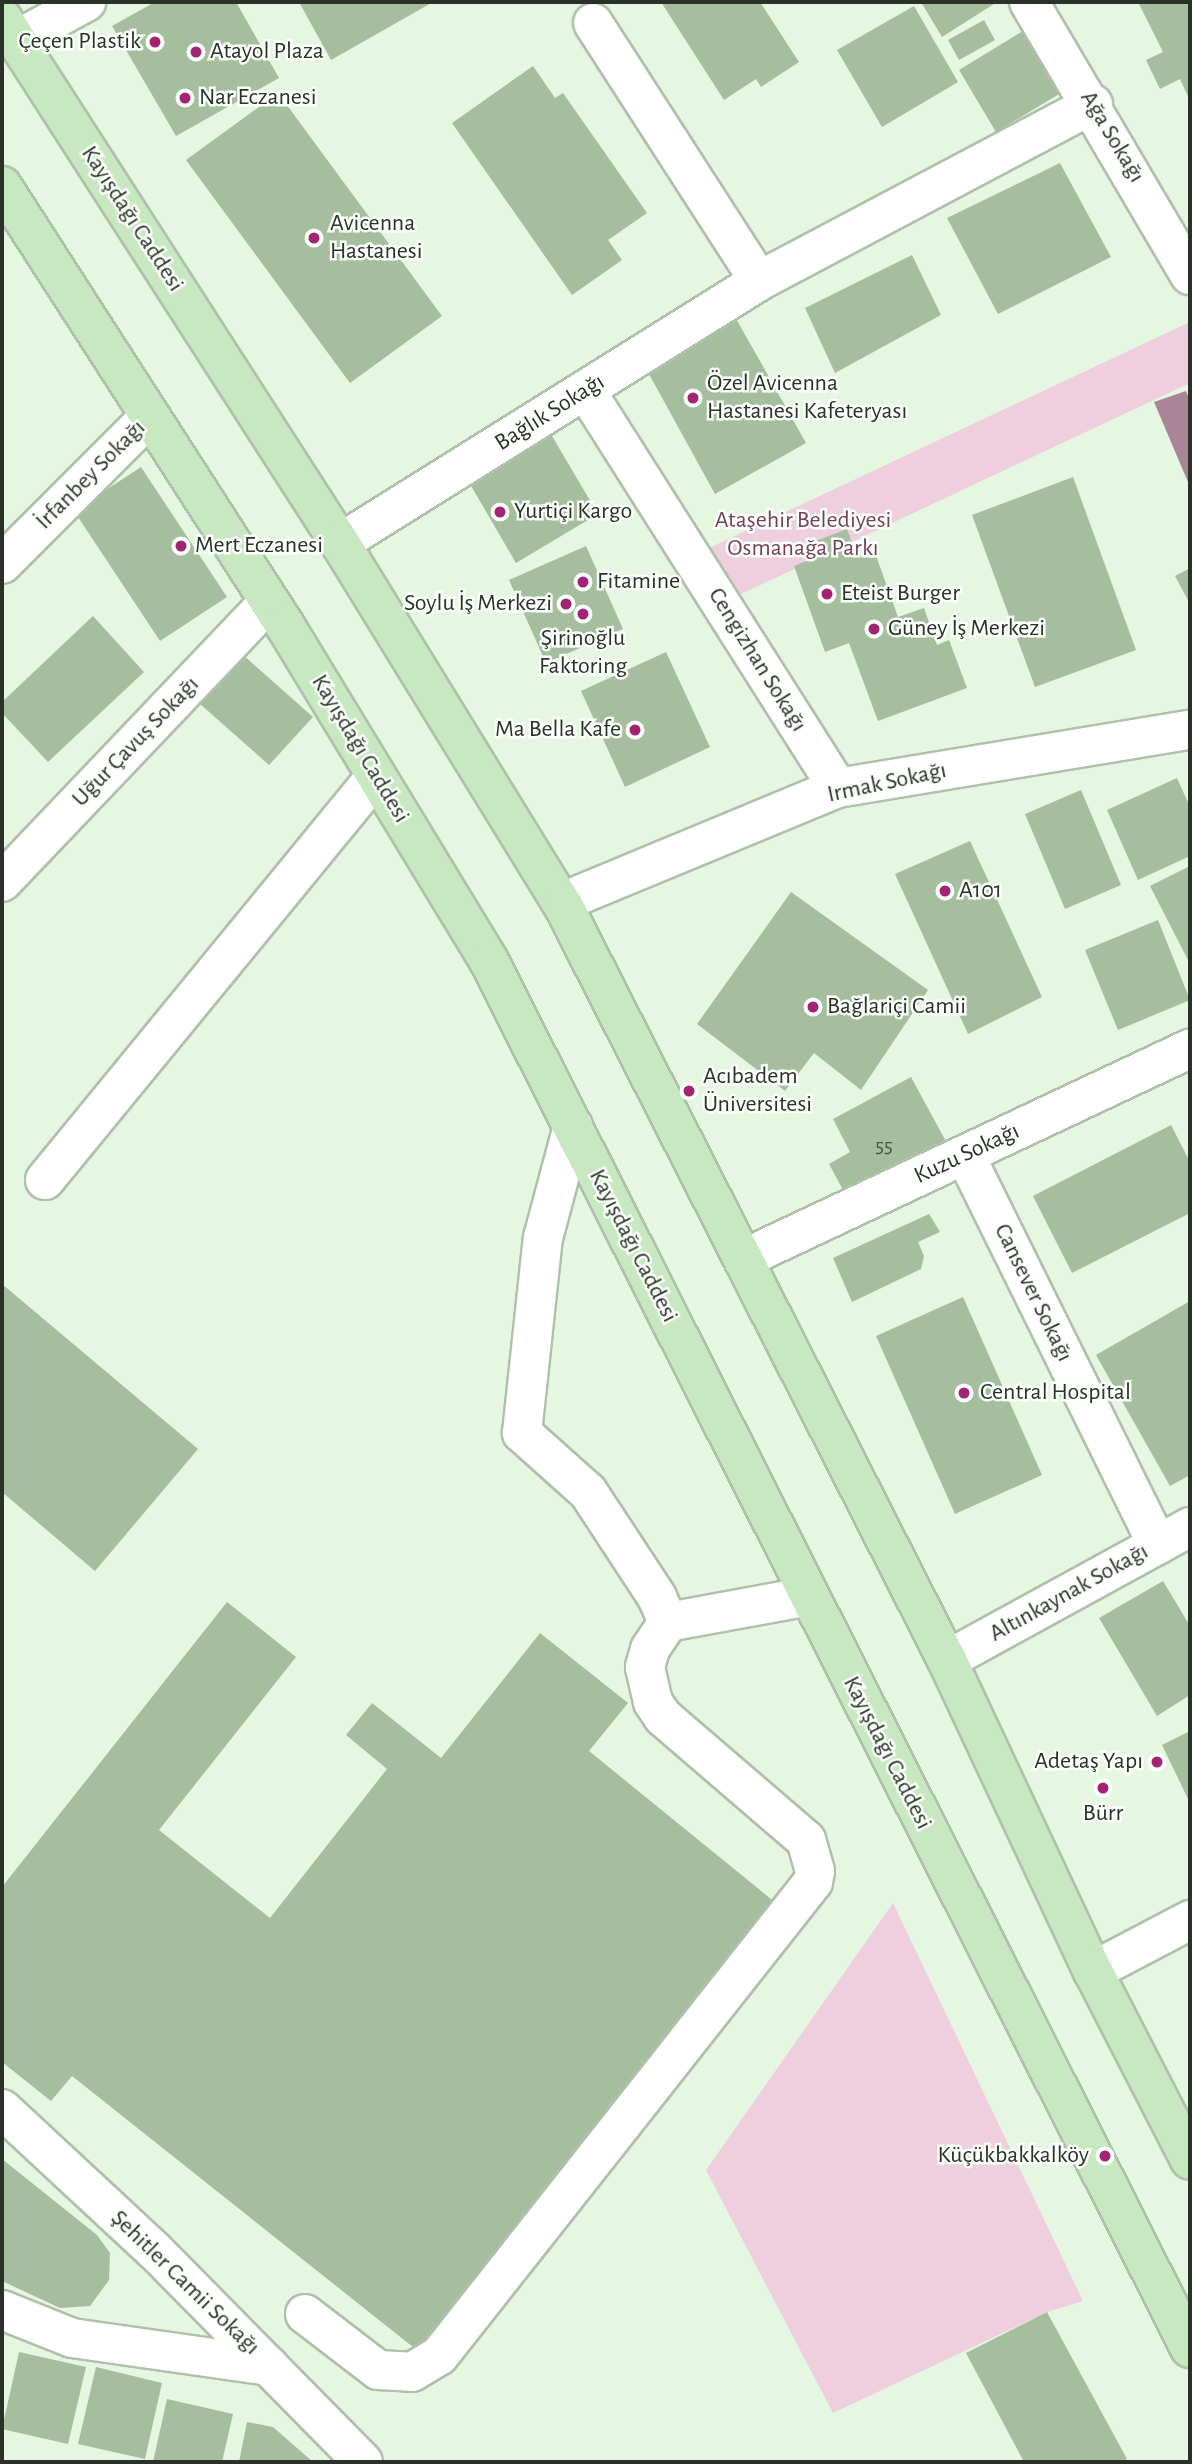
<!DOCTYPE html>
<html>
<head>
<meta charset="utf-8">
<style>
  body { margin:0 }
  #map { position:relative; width:1192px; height:2464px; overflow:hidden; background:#e5f6e1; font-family:"Alegreya Sans",sans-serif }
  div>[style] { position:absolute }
  .green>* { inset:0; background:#efcede }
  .water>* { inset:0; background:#aa8497 }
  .building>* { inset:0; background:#a4be9e }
  .roads { filter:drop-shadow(2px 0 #afc0ab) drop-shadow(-2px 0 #afc0ab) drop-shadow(0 2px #afc0ab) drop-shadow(0 -2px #afc0ab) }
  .minor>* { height:38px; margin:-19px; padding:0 19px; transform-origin:19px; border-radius:19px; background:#fff }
  .major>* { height:38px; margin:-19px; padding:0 19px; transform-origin:19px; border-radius:19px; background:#c8e8c1 }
  .dots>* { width:19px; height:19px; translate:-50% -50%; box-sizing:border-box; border:4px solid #fbfffa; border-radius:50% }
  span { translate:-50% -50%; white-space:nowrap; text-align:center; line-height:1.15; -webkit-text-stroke:5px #fbfffa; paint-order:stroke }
  .number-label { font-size:21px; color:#485446 }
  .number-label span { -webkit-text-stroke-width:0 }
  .poi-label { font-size:24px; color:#2a3129 }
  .right { translate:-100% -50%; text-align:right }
  .left { translate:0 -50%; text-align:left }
  .street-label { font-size:24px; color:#2a3129 }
  .park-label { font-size:24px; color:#753f5c }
  .frame { position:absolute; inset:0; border:4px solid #2a3129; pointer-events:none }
</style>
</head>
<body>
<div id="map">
  <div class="green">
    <div style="clip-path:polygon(1190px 322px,1190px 383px,722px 603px,692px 556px)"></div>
    <div style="clip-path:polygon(893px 1903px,1083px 2301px,1047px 2312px,833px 2413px,706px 2170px)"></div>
  </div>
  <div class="water">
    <div style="clip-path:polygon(1186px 391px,1190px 401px,1188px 482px,1154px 402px)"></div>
  </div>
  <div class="building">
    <div style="clip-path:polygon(155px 2px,236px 2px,279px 78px,176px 136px,112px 26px)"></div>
    <div style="clip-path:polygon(299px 2px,433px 2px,331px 60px)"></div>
    <div style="clip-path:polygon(661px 2px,760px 2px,799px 62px,761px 87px,756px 79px,724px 100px)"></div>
    <div style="clip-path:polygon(921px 2px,997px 2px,942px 37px)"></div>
    <div style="clip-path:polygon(1138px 2px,1190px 2px,1190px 101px,1180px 79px,1160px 89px,1146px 60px,1163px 52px)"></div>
    <div style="clip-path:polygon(914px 6px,958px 82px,882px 127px,837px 50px)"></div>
    <div style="clip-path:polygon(984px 20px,995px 40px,959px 60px,948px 40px)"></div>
    <div style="clip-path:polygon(1031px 26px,1069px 88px,996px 132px,959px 70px)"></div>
    <div style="clip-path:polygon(533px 66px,555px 98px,563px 93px,647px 213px,608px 240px,622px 260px,572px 295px,452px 123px)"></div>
    <div style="clip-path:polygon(278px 93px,442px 316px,350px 383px,186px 160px)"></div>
    <div style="clip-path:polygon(1060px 163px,1111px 257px,998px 314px,947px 218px)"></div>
    <div style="clip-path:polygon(912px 255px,941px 315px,835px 373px,805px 308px)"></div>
    <div style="clip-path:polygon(734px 315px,806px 443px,715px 494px,644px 365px)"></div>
    <div style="clip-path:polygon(549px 431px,598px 514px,516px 563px,467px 479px)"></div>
    <div style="clip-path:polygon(141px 467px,227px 597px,160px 641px,74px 511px)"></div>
    <div style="clip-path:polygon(1073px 477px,1136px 650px,1035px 687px,972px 515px)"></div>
    <div style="clip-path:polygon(847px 529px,857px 557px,874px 550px,898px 617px,924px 608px,937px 645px,949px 640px,967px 688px,878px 721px,849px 643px,825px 652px,794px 566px,809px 560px,803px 546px)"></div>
    <div style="clip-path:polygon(586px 546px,623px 629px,546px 663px,509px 580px)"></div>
    <div style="clip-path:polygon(1190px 568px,1190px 604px,1175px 576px)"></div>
    <div style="clip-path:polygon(93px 616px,144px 672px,48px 762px,2px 713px,2px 702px)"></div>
    <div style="clip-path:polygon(666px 652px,710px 747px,625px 787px,581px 691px)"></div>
    <div style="clip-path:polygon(243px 655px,313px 717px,269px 765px,199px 703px)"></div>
    <div style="clip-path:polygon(1177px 778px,1190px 807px,1190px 856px,1138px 880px,1107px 810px)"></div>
    <div style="clip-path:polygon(1081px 790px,1121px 885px,1065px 909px,1025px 814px)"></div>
    <div style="clip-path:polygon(970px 841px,1042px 997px,968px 1034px,895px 874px)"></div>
    <div style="clip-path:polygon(1190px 866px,1190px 959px,1188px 960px,1150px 886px)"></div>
    <div style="clip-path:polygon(791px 892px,928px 990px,861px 1090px,814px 1053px,785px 1091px,697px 1024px)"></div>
    <div style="clip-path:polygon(1158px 920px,1190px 1000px,1118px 1030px,1085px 950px)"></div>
    <div style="clip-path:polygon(911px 1077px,949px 1147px,849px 1201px,829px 1164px,850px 1152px,833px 1119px)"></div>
    <div style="clip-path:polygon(1171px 1125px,1190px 1162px,1190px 1213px,1072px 1273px,1033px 1196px)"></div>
    <div style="clip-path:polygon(929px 1214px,940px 1232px,918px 1242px,924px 1256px,921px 1269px,852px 1302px,833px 1258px)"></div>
    <div style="clip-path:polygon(2px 1284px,198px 1449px,95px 1571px,2px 1492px)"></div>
    <div style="clip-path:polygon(963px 1297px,1042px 1475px,955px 1514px,876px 1336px)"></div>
    <div style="clip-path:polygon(1190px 1301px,1190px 1475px,1170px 1486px,1096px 1355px)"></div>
    <div style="clip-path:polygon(1163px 1581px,1190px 1626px,1190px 1695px,1157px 1716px,1099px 1618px)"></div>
    <div style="clip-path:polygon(227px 1602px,296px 1657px,159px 1830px,270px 1918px,387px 1769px,346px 1735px,372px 1703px,441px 1758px,540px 1633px,628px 1703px,589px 1751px,782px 1908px,423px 2355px,72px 2076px,51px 2101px,2px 2062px,2px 1887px)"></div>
    <div style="clip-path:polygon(1190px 1731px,1190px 1803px,1162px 1745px)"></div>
    <div style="clip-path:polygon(2px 2159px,97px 2235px,110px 2253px,109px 2280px,90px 2306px,60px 2308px,2px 2281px)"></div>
    <div style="clip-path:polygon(1047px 2312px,1127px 2459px,1121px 2462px,1024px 2462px,966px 2353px)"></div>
    <div style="clip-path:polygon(19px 2352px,86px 2367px,68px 2444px,2px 2429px)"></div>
    <div style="clip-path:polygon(96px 2367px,162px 2383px,145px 2459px,78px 2444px)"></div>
    <div style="clip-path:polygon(167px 2399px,233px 2414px,222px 2462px,153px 2462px)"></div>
    <div style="clip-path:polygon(247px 2422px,273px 2427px,313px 2462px,239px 2462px)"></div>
  </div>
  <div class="roads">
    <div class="minor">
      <div style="left:1029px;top:2px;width:317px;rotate:59.5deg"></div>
      <div style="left:593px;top:23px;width:307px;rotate:57.2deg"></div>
      <div style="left:16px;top:40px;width:80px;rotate:-28.5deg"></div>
      <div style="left:586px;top:391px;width:470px;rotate:57.6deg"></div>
      <div style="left:340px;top:543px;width:494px;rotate:-32deg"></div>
      <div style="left:759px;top:281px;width:378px;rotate:-27.9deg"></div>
      <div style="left:2px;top:564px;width:209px;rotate:-45deg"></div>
      <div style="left:2px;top:882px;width:387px;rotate:-46.4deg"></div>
      <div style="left:564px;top:907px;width:8px;rotate:-67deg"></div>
      <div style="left:567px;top:900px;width:293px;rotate:-22.5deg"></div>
      <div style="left:838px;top:788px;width:357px;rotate:-9.4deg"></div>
      <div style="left:965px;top:1155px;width:435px;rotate:63.7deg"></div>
      <div style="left:45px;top:1180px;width:522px;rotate:-50.67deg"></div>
      <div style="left:743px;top:1259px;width:494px;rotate:-25.2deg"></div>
      <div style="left:668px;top:1622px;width:143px;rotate:-10.4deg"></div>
      <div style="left:947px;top:1660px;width:277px;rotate:-28.7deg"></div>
      <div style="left:1093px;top:1971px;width:110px;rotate:-27.7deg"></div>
      <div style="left:2px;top:2109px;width:209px;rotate:42.9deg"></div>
      <div style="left:155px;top:2251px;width:296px;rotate:45.4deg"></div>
      <div style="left:2px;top:2310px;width:75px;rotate:21.8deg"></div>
      <div style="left:72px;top:2338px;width:199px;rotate:8.1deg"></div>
      <div style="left:305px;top:2314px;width:92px;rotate:37.5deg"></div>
      <div style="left:378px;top:2370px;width:34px;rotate:3deg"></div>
      <div style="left:412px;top:2372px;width:31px;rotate:-31deg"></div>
      <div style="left:439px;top:2356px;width:604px;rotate:-51.73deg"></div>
      <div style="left:813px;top:1882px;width:11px;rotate:-80deg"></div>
      <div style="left:815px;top:1871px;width:32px;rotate:-106deg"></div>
      <div style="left:806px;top:1840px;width:189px;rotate:-139.3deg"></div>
      <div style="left:663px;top:1717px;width:18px;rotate:-124deg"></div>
      <div style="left:653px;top:1702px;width:36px;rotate:-103deg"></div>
      <div style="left:645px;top:1667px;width:19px;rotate:-74deg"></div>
      <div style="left:650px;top:1649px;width:32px;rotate:-56deg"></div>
      <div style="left:668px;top:1622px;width:27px;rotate:-114deg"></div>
      <div style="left:657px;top:1597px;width:126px;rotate:-123.3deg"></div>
      <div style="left:588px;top:1492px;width:89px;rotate:-138.2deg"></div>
      <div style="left:522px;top:1433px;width:196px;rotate:-83.9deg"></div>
      <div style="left:543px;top:1238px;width:116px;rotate:-75deg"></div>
    </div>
    <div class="major">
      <div style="left:2px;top:18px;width:624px;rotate:57.23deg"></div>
      <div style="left:340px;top:543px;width:427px;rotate:58.4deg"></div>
      <div style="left:564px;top:907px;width:845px;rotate:63.04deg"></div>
      <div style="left:947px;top:1660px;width:344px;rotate:64.9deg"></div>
      <div style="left:1093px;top:1971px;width:212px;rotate:62.8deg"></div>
      <div style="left:2px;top:186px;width:525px;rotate:57.22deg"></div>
      <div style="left:286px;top:627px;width:391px;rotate:58.7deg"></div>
      <div style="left:489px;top:961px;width:1554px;rotate:63.19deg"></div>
    </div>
  </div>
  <div class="dots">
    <div style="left:155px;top:42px;background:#a42474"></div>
    <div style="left:196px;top:52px;background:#a42474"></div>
    <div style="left:185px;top:98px;background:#a42474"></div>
    <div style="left:314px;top:238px;background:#a42474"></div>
    <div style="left:693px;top:398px;background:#a42474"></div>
    <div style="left:500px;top:512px;background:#a42474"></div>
    <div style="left:181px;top:546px;background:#a42474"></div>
    <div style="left:583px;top:582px;background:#a42474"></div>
    <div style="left:827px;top:594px;background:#a42474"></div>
    <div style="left:566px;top:604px;background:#a42474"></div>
    <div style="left:583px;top:614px;background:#a42474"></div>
    <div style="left:874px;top:629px;background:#a42474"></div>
    <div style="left:635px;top:730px;background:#a42474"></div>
    <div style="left:945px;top:891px;background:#a42474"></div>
    <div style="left:813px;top:1007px;background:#a42474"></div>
    <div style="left:689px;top:1091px;background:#a42474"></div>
    <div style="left:964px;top:1393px;background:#a42474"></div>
    <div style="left:1157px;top:1762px;background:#a42474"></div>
    <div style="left:1103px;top:1788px;background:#a42474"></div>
    <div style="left:1105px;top:2156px;background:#a42474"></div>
  </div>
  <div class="number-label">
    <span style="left:884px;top:1146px">55</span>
  </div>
  <div class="poi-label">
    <span class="right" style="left:141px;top:42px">Çeçen Plastik</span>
    <span class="left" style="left:210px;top:52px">Atayol Plaza</span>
    <span class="left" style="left:199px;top:98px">Nar Eczanesi</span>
    <span class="left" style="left:330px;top:238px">Avicenna<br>Hastanesi</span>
    <span class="left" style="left:707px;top:398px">Özel Avicenna<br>Hastanesi Kafeteryası</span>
    <span class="left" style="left:514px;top:512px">Yurtiçi Kargo</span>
    <span class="left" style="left:195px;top:546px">Mert Eczanesi</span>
    <span class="left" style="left:597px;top:582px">Fitamine</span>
    <span class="left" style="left:841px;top:594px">Eteist Burger</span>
    <span class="right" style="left:552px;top:604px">Soylu İş Merkezi</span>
    <span class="left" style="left:888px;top:629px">Güney İş Merkezi</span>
    <span style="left:583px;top:653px">Şirinoğlu<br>Faktoring</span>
    <span class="right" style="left:621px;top:730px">Ma Bella Kafe</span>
    <span class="left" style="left:959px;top:891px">A101</span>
    <span class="left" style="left:827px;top:1007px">Bağlariçi Camii</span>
    <span class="left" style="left:703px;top:1091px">Acıbadem<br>Üniversitesi</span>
    <span class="left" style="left:980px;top:1393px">Central Hospital</span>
    <span class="right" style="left:1143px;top:1762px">Adetaş Yapı</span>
    <span style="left:1103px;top:1814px">Bürr</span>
    <span class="right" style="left:1089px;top:2156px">Küçükbakkalköy</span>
  </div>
  <div class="street-label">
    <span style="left:1112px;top:137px;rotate:59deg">Ağa Sokağı</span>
    <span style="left:132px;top:219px;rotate:57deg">Kayışdağı Caddesi</span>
    <span style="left:550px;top:413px;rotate:-32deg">Bağlık Sokağı</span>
    <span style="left:91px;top:475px;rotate:-45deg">İrfanbey Sokağı</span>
    <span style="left:757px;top:660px;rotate:58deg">Cengizhan Sokağı</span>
    <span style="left:136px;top:742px;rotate:-46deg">Uğur Çavuş Sokağı</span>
    <span style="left:360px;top:749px;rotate:59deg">Kayışdağı Caddesi</span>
    <span style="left:887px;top:783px;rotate:-12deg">Irmak Sokağı</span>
    <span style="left:967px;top:1154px;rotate:-25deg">Kuzu Sokağı</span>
    <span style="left:633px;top:1246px;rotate:63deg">Kayışdağı Caddesi</span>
    <span style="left:1033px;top:1293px;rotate:64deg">Cansever Sokağı</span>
    <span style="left:1069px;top:1593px;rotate:-29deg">Altınkaynak Sokağı</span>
    <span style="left:887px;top:1753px;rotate:63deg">Kayışdağı Caddesi</span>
    <span style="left:185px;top:2283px;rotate:44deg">Şehitler Camii Sokağı</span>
  </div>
  <div class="park-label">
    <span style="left:803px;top:535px">Ataşehir Belediyesi<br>Osmanağa Parkı</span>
  </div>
  <div class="frame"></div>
</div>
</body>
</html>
